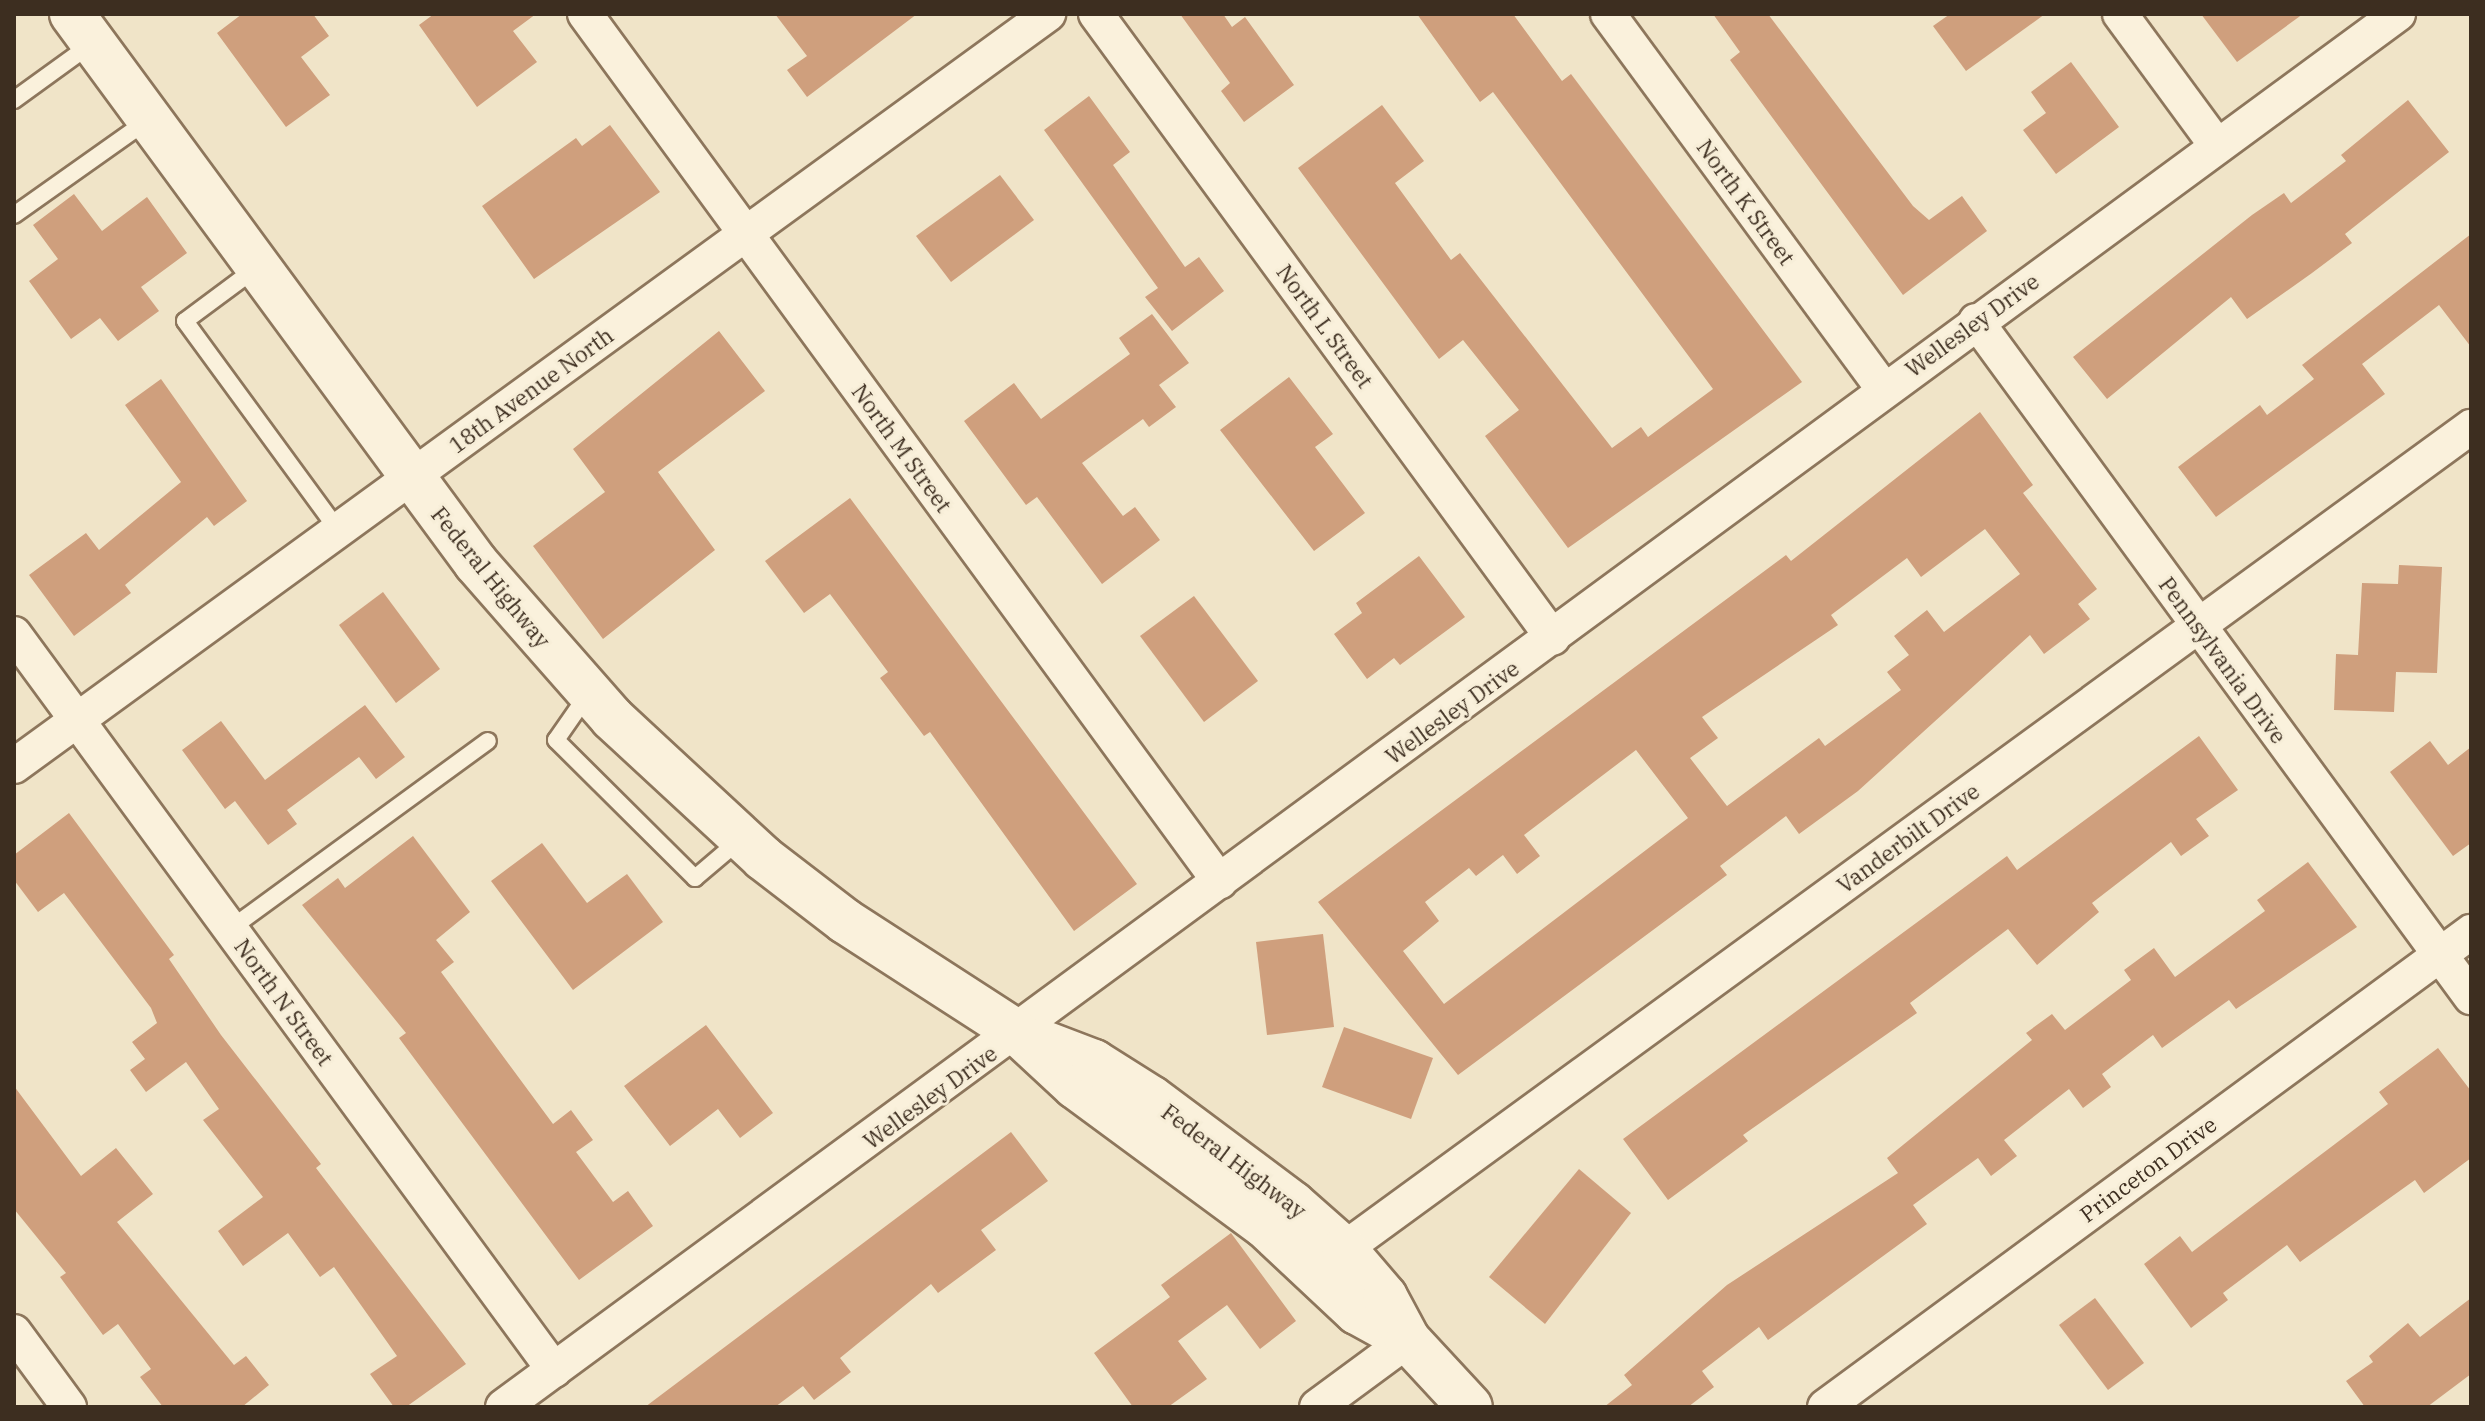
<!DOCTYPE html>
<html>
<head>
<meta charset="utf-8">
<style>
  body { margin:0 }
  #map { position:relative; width:2485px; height:1421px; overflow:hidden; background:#f0e4c8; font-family:"IBM Plex Serif",serif }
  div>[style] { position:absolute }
  .building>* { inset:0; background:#cf9f7d }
  .roads { filter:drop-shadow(2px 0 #8d765c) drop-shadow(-2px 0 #8d765c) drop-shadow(0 2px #8d765c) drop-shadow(0 -2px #8d765c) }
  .service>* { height:16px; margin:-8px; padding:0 8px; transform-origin:8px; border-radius:8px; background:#faf1dc }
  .minor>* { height:34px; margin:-17px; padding:0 17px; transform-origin:17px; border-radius:17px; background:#faf1dc }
  .secondary>* { height:44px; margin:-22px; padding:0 22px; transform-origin:22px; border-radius:22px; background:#faf1dc }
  span { translate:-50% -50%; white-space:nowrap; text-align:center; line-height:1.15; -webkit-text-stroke:6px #f7eed8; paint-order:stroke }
  .street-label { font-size:22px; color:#3d2e20 }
  .frame { position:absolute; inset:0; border:16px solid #3d2e20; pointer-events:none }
</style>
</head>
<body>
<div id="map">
  <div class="building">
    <div style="clip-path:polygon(242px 14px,313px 14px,329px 36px,301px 57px,330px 95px,286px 127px,217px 33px)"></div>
    <div style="clip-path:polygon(434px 14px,536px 14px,513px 31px,537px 62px,477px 107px,419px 25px)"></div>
    <div style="clip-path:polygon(775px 14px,917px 14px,807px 97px,787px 70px,807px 56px)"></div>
    <div style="clip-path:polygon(1180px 14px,1223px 14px,1232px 27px,1245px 17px,1294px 85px,1244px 122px,1221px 91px,1230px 83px)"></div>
    <div style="clip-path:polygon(1417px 14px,1513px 14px,1562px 81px,1571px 74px,1802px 382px,1568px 548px,1485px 436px,1519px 410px,1463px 340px,1439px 359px,1298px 168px,1382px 105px,1424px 161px,1395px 183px,1451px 260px,1460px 253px,1612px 448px,1641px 427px,1648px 437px,1713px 389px,1493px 92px,1480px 102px)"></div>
    <div style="clip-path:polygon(1713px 14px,1768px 14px,1913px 206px,1929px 220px,1962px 196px,1987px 231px,1903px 295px,1730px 60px,1740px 52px)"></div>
    <div style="clip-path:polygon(1950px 14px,2045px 14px,1966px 71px,1933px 26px)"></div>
    <div style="clip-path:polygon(2201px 14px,2303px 14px,2237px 62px)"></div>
    <div style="clip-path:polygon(2071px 62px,2119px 127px,2056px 174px,2023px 130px,2046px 113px,2031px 92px)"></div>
    <div style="clip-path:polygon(1089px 96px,1130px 152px,1113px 165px,1185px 267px,1199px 257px,1224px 291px,1172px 331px,1145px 297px,1158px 288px,1044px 130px)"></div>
    <div style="clip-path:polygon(2408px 100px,2449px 152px,2345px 234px,2352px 243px,2312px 273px,2247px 319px,2231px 297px,2107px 399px,2073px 357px,2252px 215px,2284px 193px,2291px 203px,2346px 161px,2341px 155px)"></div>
    <div style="clip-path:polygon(610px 125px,660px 192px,534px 279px,482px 206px,576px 138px,582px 146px)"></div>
    <div style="clip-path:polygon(1000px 175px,1034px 220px,951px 282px,916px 236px)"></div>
    <div style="clip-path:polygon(74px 194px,102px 231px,147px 197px,187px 253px,141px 287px,159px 311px,118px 341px,100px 318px,71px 339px,29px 281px,58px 259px,33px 225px)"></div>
    <div style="clip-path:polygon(2471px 234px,2471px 347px,2439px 305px,2362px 364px,2385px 394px,2216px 517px,2178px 467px,2260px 405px,2267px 415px,2314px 379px,2302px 365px)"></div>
    <div style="clip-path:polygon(1152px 314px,1189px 363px,1159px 385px,1176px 407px,1149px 427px,1143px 419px,1082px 463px,1123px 516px,1135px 507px,1160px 540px,1102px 584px,1037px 497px,1026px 505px,964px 421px,1014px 383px,1041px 419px,1130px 354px,1119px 338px)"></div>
    <div style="clip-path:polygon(719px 331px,765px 391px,658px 472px,715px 550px,603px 639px,533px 546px,605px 492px,573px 449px)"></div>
    <div style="clip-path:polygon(1289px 377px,1333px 434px,1315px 447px,1365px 513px,1314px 551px,1220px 430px)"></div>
    <div style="clip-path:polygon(161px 379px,247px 501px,214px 526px,207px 517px,125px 585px,131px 593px,74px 636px,29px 575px,86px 533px,99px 550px,181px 482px,125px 405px)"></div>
    <div style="clip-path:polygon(evenodd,1980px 412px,2033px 485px,2023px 493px,2097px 589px,2078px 604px,2090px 619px,2044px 654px,2030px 635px,1858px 791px,1799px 834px,1786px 816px,1720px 866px,1727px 875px,1458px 1075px,1318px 902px,1786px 555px,1791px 561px,1980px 412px,1985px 529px,2020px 574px,1944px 632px,1927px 610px,1894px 636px,1909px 655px,1887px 672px,1901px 690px,1825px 746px,1819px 738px,1727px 806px,1690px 758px,1718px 738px,1702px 717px,1838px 625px,1831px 615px,1907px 558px,1921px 577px,1985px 529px,1980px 412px,1636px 750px,1688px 818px,1444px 1004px,1403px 951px,1439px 921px,1425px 902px,1469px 868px,1476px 876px,1503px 855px,1517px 874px,1540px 856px,1524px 835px,1636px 750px)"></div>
    <div style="clip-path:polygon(850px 498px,1137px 884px,1074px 931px,930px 732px,924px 736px,880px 678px,888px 672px,830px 594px,804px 613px,765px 561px)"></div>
    <div style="clip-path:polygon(1419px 556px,1465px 617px,1400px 665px,1394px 658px,1367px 679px,1334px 634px,1362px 613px,1356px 603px)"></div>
    <div style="clip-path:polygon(2399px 565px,2442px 567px,2437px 673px,2396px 672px,2394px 712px,2334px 710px,2336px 654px,2358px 655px,2362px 583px,2398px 584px)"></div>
    <div style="clip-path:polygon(383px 592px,440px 669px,396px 703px,339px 625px)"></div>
    <div style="clip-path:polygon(1194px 596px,1258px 681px,1204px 722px,1140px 636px)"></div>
    <div style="clip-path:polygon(365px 705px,405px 757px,376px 779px,359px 757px,287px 810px,297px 824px,268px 845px,235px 801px,225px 809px,182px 750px,221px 721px,265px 780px)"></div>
    <div style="clip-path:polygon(2199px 736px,2238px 790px,2196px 819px,2209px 836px,2181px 856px,2171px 842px,2092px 903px,2099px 912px,2037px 965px,2008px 929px,1910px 1003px,1917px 1013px,1743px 1135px,1748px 1141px,1668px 1200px,1623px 1139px,2007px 856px,2017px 870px)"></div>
    <div style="clip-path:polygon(2430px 741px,2448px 765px,2471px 747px,2471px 843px,2453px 856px,2390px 772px)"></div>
    <div style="clip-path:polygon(69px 813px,174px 955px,169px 959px,221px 1035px,321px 1164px,316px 1168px,466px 1364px,406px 1407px,394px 1407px,370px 1374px,397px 1356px,334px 1267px,320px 1277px,288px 1233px,243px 1266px,218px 1231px,263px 1197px,203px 1120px,219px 1109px,186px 1062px,146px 1092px,130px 1070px,145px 1059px,132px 1042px,157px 1023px,151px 1008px,64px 893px,38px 912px,14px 880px,14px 855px)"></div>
    <div style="clip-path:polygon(413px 836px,470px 912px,436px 940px,454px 962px,441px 972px,553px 1124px,571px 1110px,593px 1140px,576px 1152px,613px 1202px,628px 1191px,653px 1226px,579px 1280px,399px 1038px,406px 1033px,302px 905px,338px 878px,345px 888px)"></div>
    <div style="clip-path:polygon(542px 843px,587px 903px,627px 874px,663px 922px,573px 990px,491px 881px)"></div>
    <div style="clip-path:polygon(2308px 862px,2357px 927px,2236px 1009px,2229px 1000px,2162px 1048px,2153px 1035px,2102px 1074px,2111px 1087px,2083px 1108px,2069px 1089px,2004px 1140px,2017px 1156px,1991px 1176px,1978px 1158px,1913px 1205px,1927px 1224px,1768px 1340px,1759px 1327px,1702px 1371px,1714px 1387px,1688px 1407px,1604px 1407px,1632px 1385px,1624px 1375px,1727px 1285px,1898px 1173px,1887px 1158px,2032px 1040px,2026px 1033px,2052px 1014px,2065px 1030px,2131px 980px,2124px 970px,2154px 948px,2175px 977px,2265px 911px,2257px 900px)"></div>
    <div style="clip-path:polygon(1323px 934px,1334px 1027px,1267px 1035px,1256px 942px)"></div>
    <div style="clip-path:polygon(706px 1025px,773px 1113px,740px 1138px,718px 1109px,670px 1146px,624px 1086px)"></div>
    <div style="clip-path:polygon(1344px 1027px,1433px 1058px,1411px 1119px,1322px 1087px)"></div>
    <div style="clip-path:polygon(2438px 1048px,2471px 1091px,2471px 1158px,2424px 1193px,2415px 1180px,2300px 1262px,2287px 1245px,2223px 1293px,2228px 1300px,2191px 1328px,2144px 1264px,2180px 1236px,2192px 1252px,2388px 1104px,2379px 1092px)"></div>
    <div style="clip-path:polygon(14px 1086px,81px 1176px,116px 1148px,153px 1194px,117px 1222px,234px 1365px,246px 1356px,269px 1385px,242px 1407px,163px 1407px,140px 1377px,151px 1369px,118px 1324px,103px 1335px,60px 1277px,66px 1273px,14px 1209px)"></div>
    <div style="clip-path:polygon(1011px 1132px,1048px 1181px,981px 1230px,996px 1250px,938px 1293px,931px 1284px,840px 1358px,851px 1372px,814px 1400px,803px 1386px,775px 1407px,645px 1407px)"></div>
    <div style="clip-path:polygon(1579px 1169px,1631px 1213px,1545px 1324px,1489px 1277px)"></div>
    <div style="clip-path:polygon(1231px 1233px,1296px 1321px,1260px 1349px,1227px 1305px,1178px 1341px,1207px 1379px,1168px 1407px,1133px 1407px,1094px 1353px,1170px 1297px,1161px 1285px)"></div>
    <div style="clip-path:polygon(2095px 1298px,2144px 1363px,2108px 1390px,2059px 1325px)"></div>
    <div style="clip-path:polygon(2471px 1298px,2471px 1374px,2427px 1407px,2365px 1407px,2346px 1381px,2373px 1362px,2369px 1356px,2408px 1323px,2420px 1337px)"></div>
  </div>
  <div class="roads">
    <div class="service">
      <div style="left:14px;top:100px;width:94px;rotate:-35.9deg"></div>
      <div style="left:14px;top:215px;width:164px;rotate:-35.3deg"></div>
      <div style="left:255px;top:269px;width:87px;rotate:143.4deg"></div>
      <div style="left:185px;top:321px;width:259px;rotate:53.8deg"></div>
      <div style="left:588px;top:694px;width:56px;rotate:124.8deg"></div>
      <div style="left:556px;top:740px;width:196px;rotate:44.8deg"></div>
      <div style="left:695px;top:878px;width:60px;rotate:-40.3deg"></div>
      <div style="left:230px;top:929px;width:319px;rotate:-36.1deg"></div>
    </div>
    <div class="minor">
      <div style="left:585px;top:14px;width:1075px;rotate:53.81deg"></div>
      <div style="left:1096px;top:14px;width:773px;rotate:53.78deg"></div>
      <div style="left:1608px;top:14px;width:466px;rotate:53.7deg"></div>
      <div style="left:2120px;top:14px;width:164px;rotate:53.7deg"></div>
      <div style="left:1976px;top:321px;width:838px;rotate:53.79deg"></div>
      <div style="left:14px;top:634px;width:913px;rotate:53.73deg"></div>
      <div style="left:14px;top:766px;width:1279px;rotate:-36.03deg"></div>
      <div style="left:1344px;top:1249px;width:1395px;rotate:-36.11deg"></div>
      <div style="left:14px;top:1332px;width:93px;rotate:53.7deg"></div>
      <div style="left:503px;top:1407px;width:2352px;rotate:-36.32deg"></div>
      <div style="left:1317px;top:1407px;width:113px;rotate:-36.4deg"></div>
      <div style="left:1825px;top:1407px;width:802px;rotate:-36.33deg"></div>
    </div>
    <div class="secondary">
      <div style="left:72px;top:14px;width:682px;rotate:53.65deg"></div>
      <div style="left:476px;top:563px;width:206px;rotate:48.7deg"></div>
      <div style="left:612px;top:718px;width:206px;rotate:42.8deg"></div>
      <div style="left:763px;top:858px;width:103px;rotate:37.5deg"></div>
      <div style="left:845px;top:921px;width:206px;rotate:32.9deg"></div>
      <div style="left:1018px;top:1033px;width:78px;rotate:42.9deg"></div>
      <div style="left:1075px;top:1086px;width:236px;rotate:36.4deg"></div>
      <div style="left:1265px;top:1226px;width:126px;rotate:43.1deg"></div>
      <div style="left:1357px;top:1312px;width:58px;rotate:28.8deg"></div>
      <div style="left:1039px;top:1041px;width:59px;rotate:20.9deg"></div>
      <div style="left:1094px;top:1062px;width:67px;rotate:32.3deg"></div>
      <div style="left:1151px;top:1098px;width:177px;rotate:36.7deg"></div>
      <div style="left:1293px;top:1204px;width:68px;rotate:41.4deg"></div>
      <div style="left:1344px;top:1249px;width:63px;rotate:49.5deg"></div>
      <div style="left:1385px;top:1297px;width:49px;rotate:61.9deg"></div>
      <div style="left:1408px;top:1340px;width:91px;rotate:47.2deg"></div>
    </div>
  </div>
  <div class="street-label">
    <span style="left:1746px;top:202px;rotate:54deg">North K Street</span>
    <span style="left:1972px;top:325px;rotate:-36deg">Wellesley Drive</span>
    <span style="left:1325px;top:326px;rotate:54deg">North L Street</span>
    <span style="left:531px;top:390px;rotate:-36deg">18th Avenue North</span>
    <span style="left:902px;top:448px;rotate:54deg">North M Street</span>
    <span style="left:491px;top:577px;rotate:51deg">Federal Highway</span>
    <span style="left:2223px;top:660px;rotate:54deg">Pennsylvania Drive</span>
    <span style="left:1452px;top:712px;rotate:-36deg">Wellesley Drive</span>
    <span style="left:1908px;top:838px;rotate:-36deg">Vanderbilt Drive</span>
    <span style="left:284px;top:1002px;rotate:54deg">North N Street</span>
    <span style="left:930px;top:1097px;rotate:-36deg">Wellesley Drive</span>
    <span style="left:1234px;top:1161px;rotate:37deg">Federal Highway</span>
    <span style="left:2148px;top:1169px;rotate:-36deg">Princeton Drive</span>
  </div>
  <div class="frame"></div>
</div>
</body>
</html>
